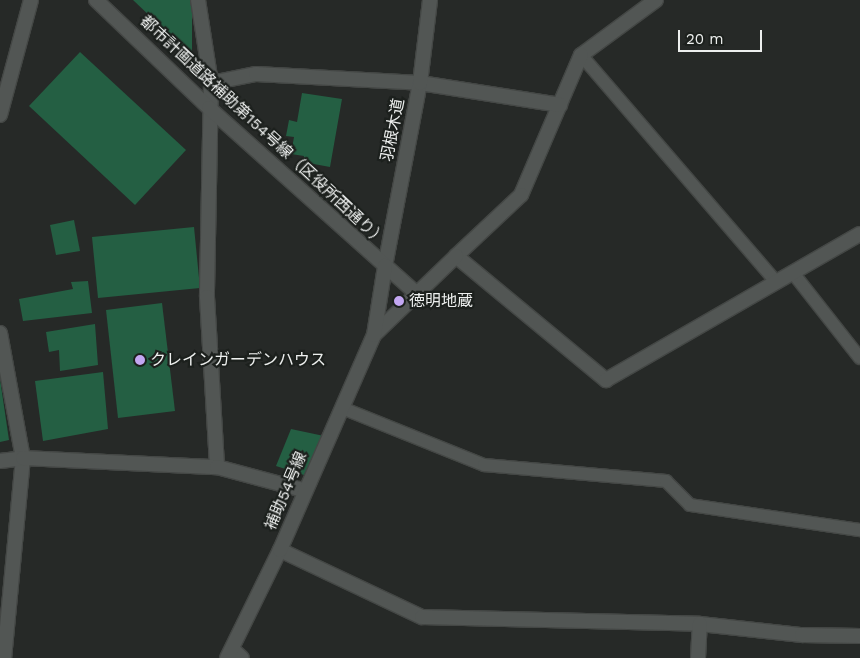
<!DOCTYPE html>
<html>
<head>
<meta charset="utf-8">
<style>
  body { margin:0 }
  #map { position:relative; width:860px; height:658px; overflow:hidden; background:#262927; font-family:"Work Sans","Noto Sans JP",sans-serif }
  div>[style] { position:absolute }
  .building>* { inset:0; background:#245f43 }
  .roads { filter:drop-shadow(1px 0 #444745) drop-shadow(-1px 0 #444745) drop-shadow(0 1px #444745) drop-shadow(0 -1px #444745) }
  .service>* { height:12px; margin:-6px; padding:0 6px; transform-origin:6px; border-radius:6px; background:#525654 }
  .minor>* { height:14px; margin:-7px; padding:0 7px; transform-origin:7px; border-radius:7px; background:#525654 }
  .tertiary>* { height:14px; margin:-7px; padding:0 7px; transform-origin:7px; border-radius:7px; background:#525654 }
  .dots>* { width:14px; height:14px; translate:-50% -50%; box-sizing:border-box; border:2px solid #1c201d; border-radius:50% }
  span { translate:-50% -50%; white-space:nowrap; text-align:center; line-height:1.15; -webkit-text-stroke:4.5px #1c201d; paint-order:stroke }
  .street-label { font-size:16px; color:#edefee }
  .poi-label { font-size:16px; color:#edefee }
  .left { translate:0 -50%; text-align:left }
  .scale { position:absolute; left:678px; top:30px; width:84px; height:22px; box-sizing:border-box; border:2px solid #edefee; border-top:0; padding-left:6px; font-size:15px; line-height:18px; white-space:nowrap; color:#edefee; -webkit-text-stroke:4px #1c201d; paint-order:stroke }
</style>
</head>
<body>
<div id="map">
  <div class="building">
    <div style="clip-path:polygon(133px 0,192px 0,192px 56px)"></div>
    <div style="clip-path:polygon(80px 52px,186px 150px,135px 205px,29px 106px)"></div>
    <div style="clip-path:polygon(302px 93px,342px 99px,330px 167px,303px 162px,304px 156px,291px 154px,294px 137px,286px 136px,289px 120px,297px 122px)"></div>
    <div style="clip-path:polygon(74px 220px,80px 251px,56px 255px,50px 225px)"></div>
    <div style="clip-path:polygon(194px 227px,200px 288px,98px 298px,92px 237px)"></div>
    <div style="clip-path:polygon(88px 281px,92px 313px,23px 321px,19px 299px,73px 289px,71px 282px)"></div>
    <div style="clip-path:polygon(162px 303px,175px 411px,118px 418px,106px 310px)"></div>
    <div style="clip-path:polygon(95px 324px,98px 365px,60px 371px,59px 350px,49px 352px,46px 332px)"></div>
    <div style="clip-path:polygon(103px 372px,108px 429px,43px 441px,35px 381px)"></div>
    <div style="clip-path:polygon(0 379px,9px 440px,0 442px)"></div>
    <div style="clip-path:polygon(291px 429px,324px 436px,304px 475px,276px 466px)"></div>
  </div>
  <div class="roads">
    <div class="service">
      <div style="left:581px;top:55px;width:299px;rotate:49.3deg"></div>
      <div style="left:793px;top:273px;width:108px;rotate:51.8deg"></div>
      <div style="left:342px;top:408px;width:153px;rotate:21.9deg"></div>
      <div style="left:484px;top:465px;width:183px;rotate:5deg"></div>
      <div style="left:666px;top:481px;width:34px;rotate:45deg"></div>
      <div style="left:690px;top:505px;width:172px;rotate:8.4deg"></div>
    </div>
    <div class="minor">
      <div style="left:198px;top:0;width:84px;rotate:81.1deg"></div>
      <div style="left:211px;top:83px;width:214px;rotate:91.1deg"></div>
      <div style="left:207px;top:297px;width:170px;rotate:86.6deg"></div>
      <div style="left:656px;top:0;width:93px;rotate:143.7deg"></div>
      <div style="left:581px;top:55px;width:152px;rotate:113.2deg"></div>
      <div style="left:521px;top:195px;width:89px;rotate:136.8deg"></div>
      <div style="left:456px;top:256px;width:195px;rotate:39.6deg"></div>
      <div style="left:606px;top:380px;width:293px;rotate:-29.9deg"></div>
      <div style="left:211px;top:83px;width:46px;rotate:-11.3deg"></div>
      <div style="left:256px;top:74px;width:164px;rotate:3.1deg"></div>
      <div style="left:420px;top:83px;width:142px;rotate:8.9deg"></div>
      <div style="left:0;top:115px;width:119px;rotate:-74.9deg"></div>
      <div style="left:385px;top:266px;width:186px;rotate:-79.2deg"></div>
      <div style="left:420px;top:83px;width:84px;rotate:-83.1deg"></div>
      <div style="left:0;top:333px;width:127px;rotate:79.6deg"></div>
      <div style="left:23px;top:458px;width:201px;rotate:95.4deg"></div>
      <div style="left:0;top:461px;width:23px;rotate:-7deg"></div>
      <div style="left:23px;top:458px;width:194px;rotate:2.7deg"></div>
      <div style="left:217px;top:467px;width:89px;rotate:15deg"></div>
      <div style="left:280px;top:550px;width:157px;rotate:25.3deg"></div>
      <div style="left:422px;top:617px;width:278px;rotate:1.4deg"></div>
      <div style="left:700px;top:624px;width:103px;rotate:6.2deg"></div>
      <div style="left:802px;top:635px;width:58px;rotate:1deg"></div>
      <div style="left:232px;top:649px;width:13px;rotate:42deg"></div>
      <div style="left:698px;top:658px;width:34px;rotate:-87deg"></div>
    </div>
    <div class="tertiary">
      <div style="left:96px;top:0;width:156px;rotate:43.7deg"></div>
      <div style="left:209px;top:108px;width:279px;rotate:41.8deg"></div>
      <div style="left:374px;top:335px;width:114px;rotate:-43.9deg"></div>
      <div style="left:227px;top:658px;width:120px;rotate:-63.9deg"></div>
      <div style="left:280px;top:550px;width:235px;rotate:-66.4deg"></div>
      <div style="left:374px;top:335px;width:70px;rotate:-80.9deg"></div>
    </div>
  </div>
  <div class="dots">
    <div style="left:399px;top:301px;background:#c3a7f2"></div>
    <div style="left:140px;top:360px;background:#c3a7f2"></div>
  </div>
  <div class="street-label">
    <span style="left:393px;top:130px;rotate:-79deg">羽根木道</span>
    <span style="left:263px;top:131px;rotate:43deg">都市計画道路補助第154号線（区役所西通り）</span>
    <span style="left:286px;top:491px;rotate:-67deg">補助54号線</span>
  </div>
  <div class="poi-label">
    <span class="left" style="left:409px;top:301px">徳明地蔵</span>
    <span class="left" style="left:150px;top:360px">クレインガーデンハウス</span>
  </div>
  <div class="scale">20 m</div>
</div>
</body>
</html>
